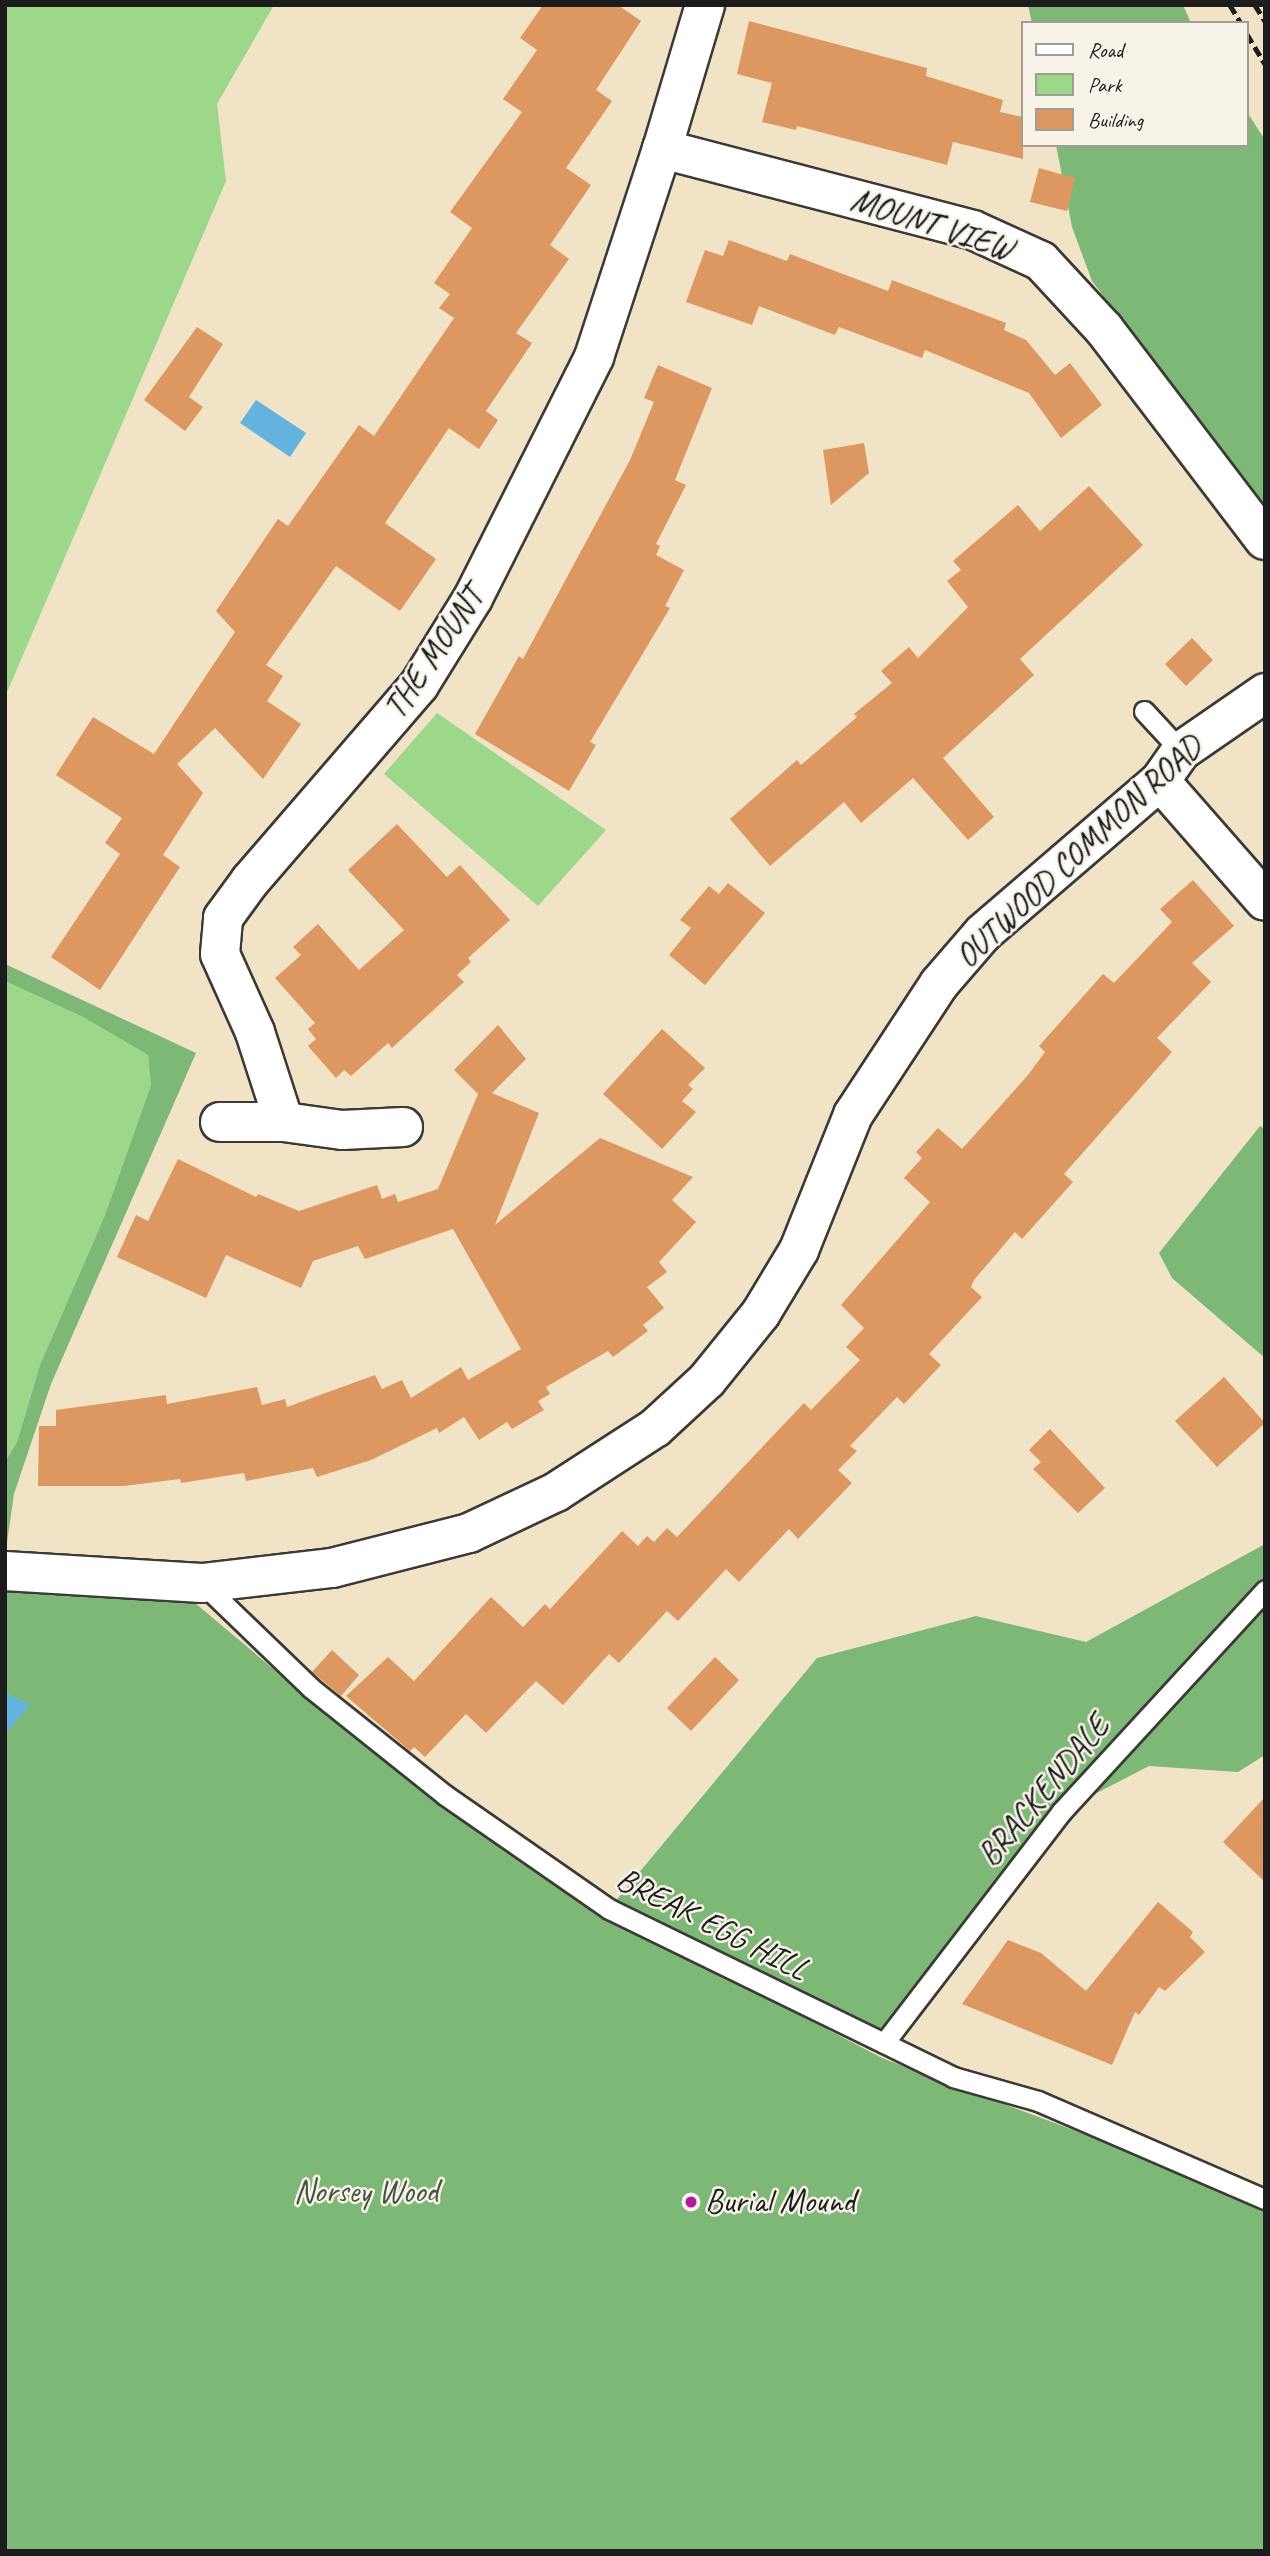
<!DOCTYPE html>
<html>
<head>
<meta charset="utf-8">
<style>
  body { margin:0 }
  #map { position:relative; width:1270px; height:2556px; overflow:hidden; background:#f0e3c6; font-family:Caveat,sans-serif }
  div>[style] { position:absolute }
  .green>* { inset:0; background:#9cd78a }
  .forest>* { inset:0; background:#7db876 }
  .water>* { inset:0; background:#64b3de }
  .building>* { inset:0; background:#dc9860 }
  .roads { filter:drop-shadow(2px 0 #3c3a36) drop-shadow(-2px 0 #3c3a36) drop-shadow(0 2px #3c3a36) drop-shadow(0 -2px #3c3a36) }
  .lane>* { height:19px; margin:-9.5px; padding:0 9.5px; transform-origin:9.5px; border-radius:9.5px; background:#fff }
  .street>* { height:38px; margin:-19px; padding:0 19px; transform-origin:19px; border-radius:19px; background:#fff }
  .rail>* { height:5px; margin-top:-2.5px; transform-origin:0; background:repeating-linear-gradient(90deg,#1c1c1c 0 10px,transparent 0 15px) }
  .dots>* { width:19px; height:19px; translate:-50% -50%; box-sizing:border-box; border:4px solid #f7f3e8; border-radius:50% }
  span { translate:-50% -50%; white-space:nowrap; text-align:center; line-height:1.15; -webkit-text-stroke:5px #f7f3e8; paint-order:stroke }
  .street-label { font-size:33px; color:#1c1c1c }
  .park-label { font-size:33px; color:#42543d }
  .poi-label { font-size:33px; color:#1c1c1c }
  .left { translate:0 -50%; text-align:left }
  .frame { position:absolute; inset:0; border:7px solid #1c1c1c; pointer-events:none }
  .legend { position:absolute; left:1021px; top:21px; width:228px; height:126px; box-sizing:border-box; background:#f7f3e8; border:2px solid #9f9d96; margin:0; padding:9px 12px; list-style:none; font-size:21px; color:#1c1c1c }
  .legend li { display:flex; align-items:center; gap:14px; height:35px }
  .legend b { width:35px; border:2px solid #9f9d96 }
</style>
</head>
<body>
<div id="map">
  <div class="green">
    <div style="clip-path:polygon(5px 5px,274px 5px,217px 104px,226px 181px,5px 697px)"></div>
    <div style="clip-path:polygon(437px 713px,606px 830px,538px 906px,384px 774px)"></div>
    <div style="clip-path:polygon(5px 981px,81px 1016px,148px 1055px,151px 1085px,105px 1215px,40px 1365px,17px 1442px,5px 1462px)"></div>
  </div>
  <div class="forest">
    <div style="clip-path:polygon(1028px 5px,1183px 5px,1191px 23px,1032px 23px)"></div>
    <div style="clip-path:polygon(1247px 112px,1265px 140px,1265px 509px,1092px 281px,1072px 227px,1056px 145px,1247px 145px)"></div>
    <div style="clip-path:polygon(5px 964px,196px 1053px,51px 1384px,14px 1494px,6px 1549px,5px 1462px,17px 1442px,40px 1365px,105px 1215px,151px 1085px,148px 1055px,81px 1016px,5px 981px)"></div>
    <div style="clip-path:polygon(1260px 1126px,1265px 1129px,1265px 1358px,1172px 1278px,1159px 1253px)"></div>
    <div style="clip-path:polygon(1265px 1544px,1265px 1755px,1238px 1772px,1149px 1766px,1062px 1811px,884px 2043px,609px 1909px,817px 1658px,976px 1616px,1086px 1642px)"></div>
    <div style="clip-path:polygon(5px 1589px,195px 1603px,366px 1747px,560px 1889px,882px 2058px,1265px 2202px,1265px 2551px,5px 2551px,5px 1734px,29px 1705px,5px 1692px)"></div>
  </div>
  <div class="water">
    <div style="clip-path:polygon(256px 400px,306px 433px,290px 457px,240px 423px)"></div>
    <div style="clip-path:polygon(5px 1692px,30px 1705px,5px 1734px)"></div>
  </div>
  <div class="building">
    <div style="clip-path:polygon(543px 5px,618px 5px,641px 21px,596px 90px,612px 101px,566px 168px,591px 185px,550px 245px,569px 259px,516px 333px,532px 343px,486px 411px,498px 420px,479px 449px,449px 428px,385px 523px,436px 559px,400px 611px,336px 566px,266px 665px,283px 676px,267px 701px,301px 724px,263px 779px,215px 728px,177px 764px,203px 793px,163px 855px,180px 867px,100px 990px,51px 957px,120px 854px,105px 843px,122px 818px,56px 775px,93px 717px,154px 754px,235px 632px,216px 611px,278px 519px,288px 526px,359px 425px,374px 436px,454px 318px,439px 308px,450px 294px,434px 283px,472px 228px,450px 212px,522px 112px,503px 99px,537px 50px,520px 38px)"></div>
    <div style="clip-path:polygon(749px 21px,927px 68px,926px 76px,1003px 100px,1000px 112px,1023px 117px,1023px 159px,953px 142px,947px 165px,797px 126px,796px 130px,762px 122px,772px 83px,737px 74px)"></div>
    <div style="clip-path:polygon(1039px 168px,1075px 178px,1067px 211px,1030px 202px)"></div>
    <div style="clip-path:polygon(729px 240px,787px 261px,790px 254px,888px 291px,892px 280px,1006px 323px,1004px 330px,1026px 340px,1055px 375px,1070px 363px,1102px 405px,1061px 438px,1029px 393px,925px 350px,922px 358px,839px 327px,835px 335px,759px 306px,752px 325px,686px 302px,705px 250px,723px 256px)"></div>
    <div style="clip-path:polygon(197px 327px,223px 344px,189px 397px,203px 407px,185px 431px,144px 400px)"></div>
    <div style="clip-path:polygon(658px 365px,712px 388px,675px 480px,686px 485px,656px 544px,660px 546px,656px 555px,684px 570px,665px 606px,670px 608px,590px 742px,596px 745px,569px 791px,475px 734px,519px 656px,523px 659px,630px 460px,654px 402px,644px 398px)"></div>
    <div style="clip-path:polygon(864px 443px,869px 473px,831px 505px,823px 450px)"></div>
    <div style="clip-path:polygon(1089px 486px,1143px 545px,1020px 659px,1034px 675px,943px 758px,994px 817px,968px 840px,913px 778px,861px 823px,844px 802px,770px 866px,730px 819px,797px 760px,801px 765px,857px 717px,854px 714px,892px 683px,881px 671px,909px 647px,918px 658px,968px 607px,947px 581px,961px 570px,953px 561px,1018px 505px,1040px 531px)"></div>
    <div style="clip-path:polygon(1192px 638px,1213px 660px,1186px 686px,1165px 664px)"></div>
    <div style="clip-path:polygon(397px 824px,447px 877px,460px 865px,510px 920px,468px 958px,471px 962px,457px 975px,464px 982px,392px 1048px,388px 1043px,351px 1076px,344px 1070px,336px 1078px,308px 1046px,316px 1039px,308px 1029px,315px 1023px,275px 978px,301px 955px,293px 947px,318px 924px,359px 970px,404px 930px,348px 870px)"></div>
    <div style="clip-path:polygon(1193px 880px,1234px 926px,1192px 963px,1211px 982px,1157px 1038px,1172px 1052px,1064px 1174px,1073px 1182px,1022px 1239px,1015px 1232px,974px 1280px,971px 1287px,982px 1297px,929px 1354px,941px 1365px,904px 1404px,897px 1397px,850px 1446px,857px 1451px,838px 1470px,852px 1483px,798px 1539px,789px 1529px,739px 1582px,726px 1569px,678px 1621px,667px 1611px,619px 1663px,609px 1654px,563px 1705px,536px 1681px,486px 1733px,466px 1714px,425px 1757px,414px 1747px,410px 1751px,346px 1696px,388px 1657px,414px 1681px,491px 1597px,523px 1627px,545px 1604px,550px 1609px,622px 1531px,638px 1546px,647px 1536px,654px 1542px,667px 1528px,677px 1537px,804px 1403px,811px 1410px,860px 1360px,846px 1347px,864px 1328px,841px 1305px,930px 1202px,904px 1178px,922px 1158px,916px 1152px,938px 1128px,962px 1149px,1028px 1075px,1045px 1052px,1039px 1046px,1103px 974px,1114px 983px,1172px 922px,1160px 909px)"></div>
    <div style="clip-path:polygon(728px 883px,765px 913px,705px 985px,669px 955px,691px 928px,680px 920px,709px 886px,719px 894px)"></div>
    <div style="clip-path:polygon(498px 1025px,526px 1059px,492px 1093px,539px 1113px,495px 1225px,600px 1138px,693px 1177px,672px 1200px,696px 1222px,659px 1262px,667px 1272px,647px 1287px,664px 1308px,643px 1325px,648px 1331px,613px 1357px,608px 1351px,546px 1387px,550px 1394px,538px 1401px,544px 1410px,512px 1429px,507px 1422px,479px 1440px,464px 1417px,439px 1433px,437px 1428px,371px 1460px,317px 1477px,313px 1468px,246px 1481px,244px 1473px,181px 1483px,180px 1479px,124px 1486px,38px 1486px,39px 1426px,56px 1426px,56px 1410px,166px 1395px,167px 1404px,257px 1387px,262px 1405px,285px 1399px,287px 1407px,375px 1375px,382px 1389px,402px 1380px,411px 1398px,461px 1367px,468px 1380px,521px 1349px,453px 1229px,365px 1259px,358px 1246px,313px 1261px,301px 1288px,226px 1255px,206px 1298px,117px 1257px,136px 1215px,148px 1221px,178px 1159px,256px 1197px,258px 1194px,299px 1211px,377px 1185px,382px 1199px,395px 1194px,398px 1202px,438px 1189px,478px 1094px,454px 1070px)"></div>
    <div style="clip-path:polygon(662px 1029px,705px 1068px,688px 1085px,693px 1089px,682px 1101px,696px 1112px,662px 1149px,603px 1094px)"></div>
    <div style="clip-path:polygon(1224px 1377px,1265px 1423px,1217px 1467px,1175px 1421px)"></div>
    <div style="clip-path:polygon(1050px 1429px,1105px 1488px,1078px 1513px,1033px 1469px,1041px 1462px,1029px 1450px)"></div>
    <div style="clip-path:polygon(332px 1650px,359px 1675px,341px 1696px,312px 1672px)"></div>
    <div style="clip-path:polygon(715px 1657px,739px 1680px,691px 1731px,667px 1708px)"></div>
    <div style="clip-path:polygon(1265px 1797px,1265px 1882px,1223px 1842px)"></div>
    <div style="clip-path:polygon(1158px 1902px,1193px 1932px,1190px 1937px,1205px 1952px,1165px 1991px,1159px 1987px,1139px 2015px,1135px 2012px,1112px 2065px,962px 2004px,1008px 1940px,1041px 1953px,1086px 1991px)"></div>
  </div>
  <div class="roads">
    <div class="lane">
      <div style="left:1144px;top:711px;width:54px;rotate:47.2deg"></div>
      <div style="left:203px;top:1584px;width:150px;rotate:43.9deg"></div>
      <div style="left:311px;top:1688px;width:171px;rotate:38.6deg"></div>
      <div style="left:445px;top:1795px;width:200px;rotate:34.8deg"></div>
      <div style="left:609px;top:1909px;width:383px;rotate:26deg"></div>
      <div style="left:953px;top:2077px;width:88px;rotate:15.8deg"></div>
      <div style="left:1038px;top:2101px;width:247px;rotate:23.4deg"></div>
      <div style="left:884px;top:2043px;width:292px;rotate:-52.5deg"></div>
      <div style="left:1062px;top:1811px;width:300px;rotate:-47.4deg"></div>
    </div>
    <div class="street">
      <div style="left:705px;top:5px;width:150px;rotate:106.6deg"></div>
      <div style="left:662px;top:149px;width:321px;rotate:14.6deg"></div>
      <div style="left:973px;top:230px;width:75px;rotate:24.5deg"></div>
      <div style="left:1041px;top:261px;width:93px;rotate:47.2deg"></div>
      <div style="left:1104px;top:329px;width:265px;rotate:52.7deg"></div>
      <div style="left:1160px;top:781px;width:159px;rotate:48.8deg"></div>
      <div style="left:220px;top:1122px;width:64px"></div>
      <div style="left:403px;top:1127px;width:61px;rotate:177.2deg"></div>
      <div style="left:342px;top:1130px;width:59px;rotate:-172.1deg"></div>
      <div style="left:284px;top:1122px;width:95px;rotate:-107.9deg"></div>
      <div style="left:255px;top:1032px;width:85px;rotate:-114.2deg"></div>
      <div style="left:220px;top:954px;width:36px;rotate:-85deg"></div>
      <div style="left:223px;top:918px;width:46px;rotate:-53.9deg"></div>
      <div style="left:250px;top:881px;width:259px;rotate:-49.2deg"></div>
      <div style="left:419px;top:685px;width:102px;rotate:-58.2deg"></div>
      <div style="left:473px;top:598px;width:270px;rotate:-63.3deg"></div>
      <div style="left:594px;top:357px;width:219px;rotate:-71.9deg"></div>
      <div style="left:5px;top:1571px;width:197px;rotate:3.5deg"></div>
      <div style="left:202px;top:1583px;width:131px;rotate:-6.6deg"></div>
      <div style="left:332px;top:1568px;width:141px;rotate:-14.3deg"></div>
      <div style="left:469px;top:1533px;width:96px;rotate:-25.2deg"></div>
      <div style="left:556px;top:1492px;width:118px;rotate:-32.9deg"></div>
      <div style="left:655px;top:1428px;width:71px;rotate:-42.7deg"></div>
      <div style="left:707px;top:1380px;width:86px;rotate:-51.1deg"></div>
      <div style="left:761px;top:1313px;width:74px;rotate:-58.9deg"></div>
      <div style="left:799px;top:1250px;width:145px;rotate:-68.2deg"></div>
      <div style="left:853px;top:1115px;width:157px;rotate:-56.7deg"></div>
      <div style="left:939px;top:984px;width:67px;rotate:-49.2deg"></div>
      <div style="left:983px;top:933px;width:233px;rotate:-40.7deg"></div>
      <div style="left:1160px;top:781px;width:37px;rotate:-55deg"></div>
      <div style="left:1181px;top:751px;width:102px;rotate:-34.6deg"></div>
    </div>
  </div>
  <div class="rail">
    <div style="left:1230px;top:5px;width:21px;rotate:59deg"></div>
    <div style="left:1255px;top:5px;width:19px;rotate:58deg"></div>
    <div style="left:1247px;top:34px;width:35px;rotate:59deg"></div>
  </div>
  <div class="dots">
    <div style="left:691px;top:2202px;background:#b5179e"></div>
  </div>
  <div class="street-label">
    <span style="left:932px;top:225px;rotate:18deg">MOUNT VIEW</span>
    <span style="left:434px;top:653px;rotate:-56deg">THE MOUNT</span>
    <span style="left:1079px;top:852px;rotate:-43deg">OUTWOOD COMMON ROAD</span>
    <span style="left:1044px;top:1791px;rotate:-50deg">BRACKENDALE</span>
    <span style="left:712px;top:1924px;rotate:27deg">BREAK EGG HILL</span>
  </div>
  <div class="park-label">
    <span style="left:366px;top:2192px">Norsey Wood</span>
  </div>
  <div class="poi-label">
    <span class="left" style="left:705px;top:2202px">Burial Mound</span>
  </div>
  <div class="frame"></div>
  <ul class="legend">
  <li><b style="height:9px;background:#fff"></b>Road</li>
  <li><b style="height:19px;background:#9cd78a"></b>Park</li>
  <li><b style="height:19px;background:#dc9860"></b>Building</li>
  </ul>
</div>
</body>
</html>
